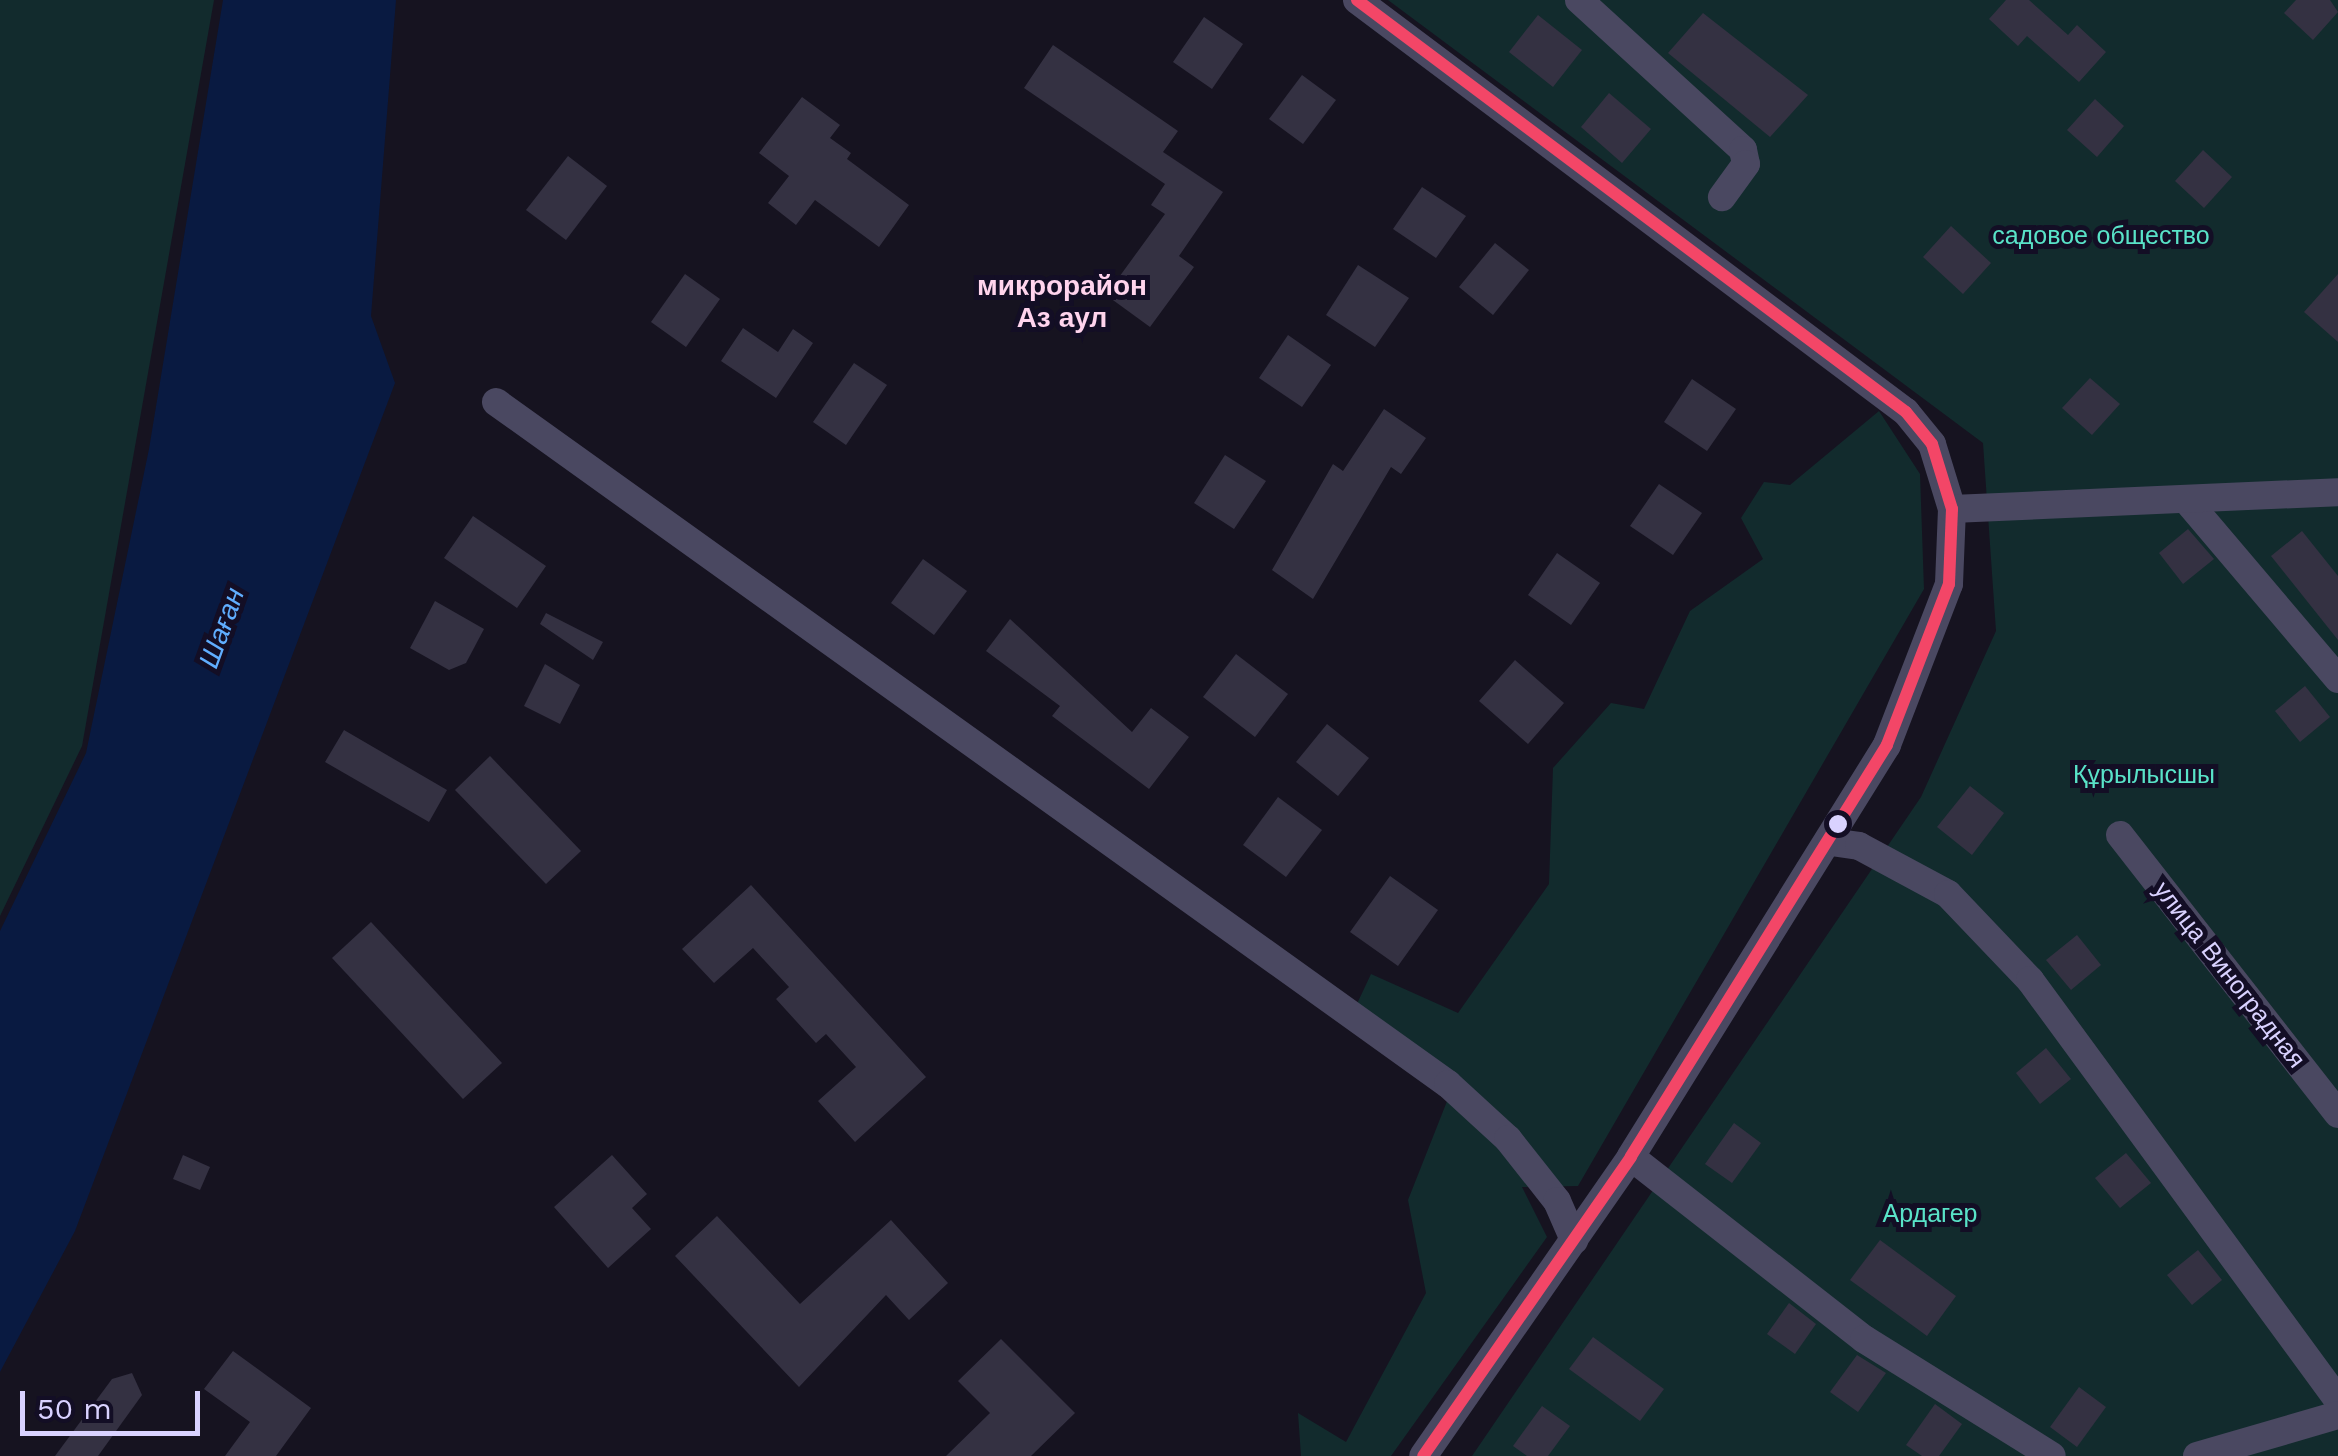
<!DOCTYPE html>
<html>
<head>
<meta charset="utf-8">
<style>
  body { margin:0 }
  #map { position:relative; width:2338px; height:1456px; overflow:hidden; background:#161320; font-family:"Work Sans",sans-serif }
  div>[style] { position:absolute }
  .green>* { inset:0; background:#122b2d }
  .water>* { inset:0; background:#091a41 }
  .building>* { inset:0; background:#343142 }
  .minor>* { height:28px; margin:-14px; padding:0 14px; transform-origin:14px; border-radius:14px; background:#4a4861 }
  .bus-1>* { height:12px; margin:-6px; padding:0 6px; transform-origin:6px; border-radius:6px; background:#f34667 }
  .dots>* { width:28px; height:28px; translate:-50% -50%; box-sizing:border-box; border:5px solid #130e25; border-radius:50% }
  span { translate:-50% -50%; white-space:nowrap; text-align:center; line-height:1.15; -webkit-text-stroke:10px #130e25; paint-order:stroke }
  .park-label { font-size:25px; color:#59e3c8 }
  .street-label { font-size:25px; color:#d9d2ff }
  .neighbourhood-label { font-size:28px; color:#ffd4ed; font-weight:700 }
  .water-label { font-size:28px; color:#60aeff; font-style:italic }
  .scale { position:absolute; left:20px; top:1391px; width:180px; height:45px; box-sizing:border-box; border:5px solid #d9d2ff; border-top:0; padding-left:12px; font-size:30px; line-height:35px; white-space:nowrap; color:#d9d2ff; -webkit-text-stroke:8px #130e25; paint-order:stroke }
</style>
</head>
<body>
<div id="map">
  <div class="green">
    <div style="clip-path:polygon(0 0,214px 0,82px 746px,0 916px)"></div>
    <div style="clip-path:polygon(1388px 0,2338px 0,2338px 1456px,1472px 1456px,1921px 797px,1996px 631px,1983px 443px)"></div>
    <div style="clip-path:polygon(1879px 411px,1920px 474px,1924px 589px,1578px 1186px,1522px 1187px,1547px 1237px,1391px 1456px,1301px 1456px,1298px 1413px,1346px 1442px,1426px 1293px,1408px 1200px,1457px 1076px,1355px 1008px,1371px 974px,1458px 1013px,1549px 884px,1553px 768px,1611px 703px,1644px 709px,1690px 611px,1763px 559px,1741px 518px,1764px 482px,1790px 485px)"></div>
  </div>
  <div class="water">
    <div style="clip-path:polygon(223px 0,396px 0,371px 316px,395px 383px,75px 1231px,0 1372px,0 931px,86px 753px,149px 449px)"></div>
  </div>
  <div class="building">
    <div style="clip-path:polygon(2006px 0,2029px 0,2068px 35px,2077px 25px,2106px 52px,2079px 82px,2027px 36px,2018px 46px,1989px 19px)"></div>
    <div style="clip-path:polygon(2296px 0,2330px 0,2338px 12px,2313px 40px,2284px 13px)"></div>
    <div style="clip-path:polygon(1703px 13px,1808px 95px,1770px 137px,1668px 53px)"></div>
    <div style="clip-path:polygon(1538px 15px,1582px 50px,1553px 87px,1509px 52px)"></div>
    <div style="clip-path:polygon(1204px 17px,1243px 44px,1212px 89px,1173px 62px)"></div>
    <div style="clip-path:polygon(1053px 45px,1178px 131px,1163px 152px,1223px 192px,1179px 256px,1194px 267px,1150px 327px,1106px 295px,1165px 214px,1151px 205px,1165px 184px,1024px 88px)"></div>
    <div style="clip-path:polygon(1302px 75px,1336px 100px,1303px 144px,1269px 119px)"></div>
    <div style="clip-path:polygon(1609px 93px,1651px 129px,1622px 163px,1581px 127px)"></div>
    <div style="clip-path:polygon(802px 97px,840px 125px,830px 138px,851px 153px,847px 159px,909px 205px,879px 247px,815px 200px,796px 225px,768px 203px,789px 176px,759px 153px)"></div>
    <div style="clip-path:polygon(2095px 99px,2124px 126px,2097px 157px,2067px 130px)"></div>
    <div style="clip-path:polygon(2203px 150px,2232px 177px,2204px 208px,2175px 181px)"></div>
    <div style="clip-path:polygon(568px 156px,607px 186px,566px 240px,526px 210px)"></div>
    <div style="clip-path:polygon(1422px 187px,1466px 216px,1436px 258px,1393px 229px)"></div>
    <div style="clip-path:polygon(1951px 226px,1991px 263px,1963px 294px,1923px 257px)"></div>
    <div style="clip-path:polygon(1495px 243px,1529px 270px,1493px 315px,1459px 287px)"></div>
    <div style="clip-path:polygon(1358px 265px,1409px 298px,1375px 347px,1326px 315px)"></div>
    <div style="clip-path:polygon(685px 274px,720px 299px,686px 347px,651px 322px)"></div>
    <div style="clip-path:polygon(2338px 274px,2338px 342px,2304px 312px)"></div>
    <div style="clip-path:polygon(743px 328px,778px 352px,793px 329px,813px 343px,776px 398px,721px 361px)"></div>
    <div style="clip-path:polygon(1288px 335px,1331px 365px,1302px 407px,1259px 378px)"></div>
    <div style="clip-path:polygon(854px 363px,887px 385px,846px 445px,813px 422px)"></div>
    <div style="clip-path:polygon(2090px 378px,2120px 404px,2092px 435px,2062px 408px)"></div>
    <div style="clip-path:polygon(1692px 379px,1736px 409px,1707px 451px,1664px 422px)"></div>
    <div style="clip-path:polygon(1384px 409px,1426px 438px,1401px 474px,1391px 467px,1313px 599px,1272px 570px,1333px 464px,1343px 471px)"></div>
    <div style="clip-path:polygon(1225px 455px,1266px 481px,1234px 529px,1194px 503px)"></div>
    <div style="clip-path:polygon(1659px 484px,1702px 513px,1673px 555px,1630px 526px)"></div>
    <div style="clip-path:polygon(473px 516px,546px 566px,517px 608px,444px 558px)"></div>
    <div style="clip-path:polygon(2188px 529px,2214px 559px,2183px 584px,2159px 553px)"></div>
    <div style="clip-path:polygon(2302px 531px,2338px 576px,2338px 640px,2271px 556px)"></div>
    <div style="clip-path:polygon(1557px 553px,1600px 583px,1571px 625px,1528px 595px)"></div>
    <div style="clip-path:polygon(923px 559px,967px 591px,934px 635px,891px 603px)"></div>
    <div style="clip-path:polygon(435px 601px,484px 629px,466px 663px,449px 670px,410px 648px)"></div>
    <div style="clip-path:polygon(546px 613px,603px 642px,593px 660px,540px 624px)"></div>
    <div style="clip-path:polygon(1010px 619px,1132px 732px,1151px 708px,1189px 737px,1149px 789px,1052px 716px,1060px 706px,986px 651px)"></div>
    <div style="clip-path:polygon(1236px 654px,1288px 694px,1255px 737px,1203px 697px)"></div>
    <div style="clip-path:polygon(1515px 660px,1564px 703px,1528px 744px,1479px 701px)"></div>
    <div style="clip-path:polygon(545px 664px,580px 685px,560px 724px,524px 706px)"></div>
    <div style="clip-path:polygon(2305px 686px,2330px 717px,2300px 742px,2275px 711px)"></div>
    <div style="clip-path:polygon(1327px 724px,1369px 758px,1338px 796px,1296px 762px)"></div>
    <div style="clip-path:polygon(344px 730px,447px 790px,429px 822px,325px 762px)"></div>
    <div style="clip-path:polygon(490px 756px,581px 851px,546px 884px,455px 790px)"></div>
    <div style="clip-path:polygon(1970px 786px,2004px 813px,1972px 855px,1937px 827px)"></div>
    <div style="clip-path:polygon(1278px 797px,1322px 830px,1286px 877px,1243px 845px)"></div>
    <div style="clip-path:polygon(1390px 876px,1438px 910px,1398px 966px,1350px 932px)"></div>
    <div style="clip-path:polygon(751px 885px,926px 1077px,855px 1142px,818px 1101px,856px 1067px,826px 1034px,816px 1043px,776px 999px,789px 987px,753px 948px,714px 983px,682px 949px)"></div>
    <div style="clip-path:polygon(371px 922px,502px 1063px,463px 1099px,332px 958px)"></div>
    <div style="clip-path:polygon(2077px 935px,2101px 965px,2071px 990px,2046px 960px)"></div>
    <div style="clip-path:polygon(2046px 1048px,2071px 1079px,2040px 1104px,2016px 1073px)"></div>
    <div style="clip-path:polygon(1734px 1123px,1761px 1143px,1732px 1183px,1705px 1164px)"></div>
    <div style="clip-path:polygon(2126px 1153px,2151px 1183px,2120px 1208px,2095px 1178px)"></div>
    <div style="clip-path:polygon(183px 1155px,210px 1167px,200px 1190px,173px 1179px)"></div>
    <div style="clip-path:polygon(612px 1155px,647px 1194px,632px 1208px,651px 1229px,608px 1268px,554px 1207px)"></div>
    <div style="clip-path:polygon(717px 1216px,800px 1304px,891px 1220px,948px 1283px,909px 1320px,886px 1295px,799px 1387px,675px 1256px)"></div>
    <div style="clip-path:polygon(1880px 1240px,1956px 1296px,1927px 1336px,1850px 1280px)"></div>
    <div style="clip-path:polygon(2198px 1250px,2222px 1280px,2192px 1305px,2167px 1275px)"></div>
    <div style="clip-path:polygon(1789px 1303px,1816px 1324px,1795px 1354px,1767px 1334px)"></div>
    <div style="clip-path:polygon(1593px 1337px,1664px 1389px,1640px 1421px,1569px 1369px)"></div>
    <div style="clip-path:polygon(1001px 1339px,1075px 1413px,1031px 1456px,946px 1456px,990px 1413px,958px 1381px)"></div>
    <div style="clip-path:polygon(233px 1351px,311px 1408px,276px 1456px,225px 1456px,250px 1422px,204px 1389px)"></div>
    <div style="clip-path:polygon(1857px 1355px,1886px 1373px,1858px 1412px,1830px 1392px)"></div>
    <div style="clip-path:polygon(132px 1373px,142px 1395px,98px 1456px,55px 1456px,112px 1379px)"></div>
    <div style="clip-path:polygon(2079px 1387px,2106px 1407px,2077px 1447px,2050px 1427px)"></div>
    <div style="clip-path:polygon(1935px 1404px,1962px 1424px,1939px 1456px,1922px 1456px,1906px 1445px)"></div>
    <div style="clip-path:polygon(1542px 1406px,1570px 1426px,1548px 1456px,1527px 1456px,1513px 1446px)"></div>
  </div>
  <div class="minor">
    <div style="left:1357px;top:0;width:686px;rotate:36.89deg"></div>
    <div style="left:1906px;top:412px;width:41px;rotate:50.9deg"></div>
    <div style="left:1932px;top:444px;width:68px;rotate:72.9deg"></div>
    <div style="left:1952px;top:509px;width:75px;rotate:92.3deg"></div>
    <div style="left:1949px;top:584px;width:173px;rotate:111.1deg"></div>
    <div style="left:1887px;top:745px;width:485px;rotate:121.9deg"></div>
    <div style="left:1631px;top:1157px;width:364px;rotate:124.8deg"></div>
    <div style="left:1579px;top:0;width:222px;rotate:42.4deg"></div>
    <div style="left:1743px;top:150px;width:14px;rotate:78deg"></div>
    <div style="left:1746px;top:164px;width:41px;rotate:126deg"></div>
    <div style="left:496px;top:402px;width:1171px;rotate:35.62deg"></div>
    <div style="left:1448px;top:1084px;width:81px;rotate:42.5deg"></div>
    <div style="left:1508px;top:1139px;width:79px;rotate:51.7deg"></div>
    <div style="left:1557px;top:1201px;width:43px;rotate:66.4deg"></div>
    <div style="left:2188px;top:502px;width:232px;rotate:49.7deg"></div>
    <div style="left:1952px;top:509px;width:386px;rotate:-2.5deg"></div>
    <div style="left:2120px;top:835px;width:354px;rotate:52deg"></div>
    <div style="left:1831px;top:842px;width:28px;rotate:8deg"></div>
    <div style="left:1859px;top:846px;width:101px;rotate:28.3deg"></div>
    <div style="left:1948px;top:894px;width:119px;rotate:46.4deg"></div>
    <div style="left:2030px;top:980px;width:521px;rotate:53.75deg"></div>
    <div style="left:1631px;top:1157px;width:296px;rotate:38deg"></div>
    <div style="left:1864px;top:1339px;width:221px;rotate:31.9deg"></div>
    <div style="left:2197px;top:1456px;width:147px;rotate:-16.2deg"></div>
  </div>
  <div class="bus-1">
    <div style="left:1357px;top:0;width:686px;rotate:36.89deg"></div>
    <div style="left:1906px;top:412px;width:41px;rotate:50.9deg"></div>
    <div style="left:1932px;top:444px;width:68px;rotate:72.9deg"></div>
    <div style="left:1952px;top:509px;width:75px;rotate:92.3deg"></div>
    <div style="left:1949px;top:584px;width:173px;rotate:111.1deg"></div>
    <div style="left:1887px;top:745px;width:485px;rotate:121.9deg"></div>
    <div style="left:1631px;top:1157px;width:364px;rotate:124.8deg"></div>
  </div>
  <div class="dots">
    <div style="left:1838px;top:824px;background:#d9d2ff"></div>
  </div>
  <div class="park-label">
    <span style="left:2101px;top:236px">садовое общество</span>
    <span style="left:2144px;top:775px">Құрылысшы</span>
    <span style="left:1930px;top:1214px">Ардагер</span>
  </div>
  <div class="street-label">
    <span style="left:2229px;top:975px;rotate:52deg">улица Виноградная</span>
  </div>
  <div class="neighbourhood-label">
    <span style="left:1062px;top:302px">микрорайон<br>Аз аул</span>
  </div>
  <div class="water-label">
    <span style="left:222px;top:628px;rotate:-70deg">Шаған</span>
  </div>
  <div class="scale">50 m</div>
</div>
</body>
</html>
